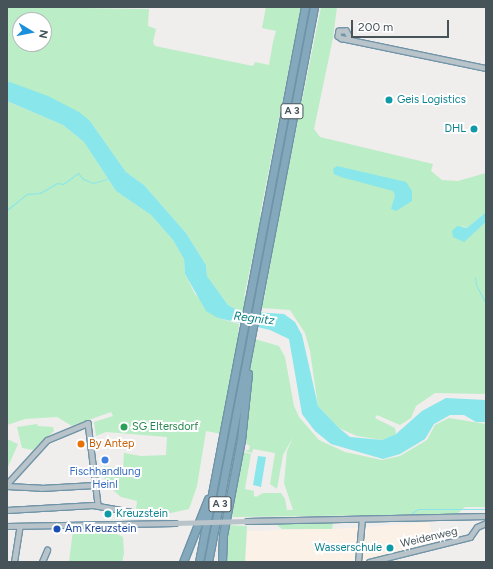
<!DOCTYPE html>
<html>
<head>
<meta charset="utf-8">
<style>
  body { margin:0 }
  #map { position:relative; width:493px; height:569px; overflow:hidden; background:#f0eded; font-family:Figtree,sans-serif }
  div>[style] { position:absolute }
  .commercial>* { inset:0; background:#fbf1e6 }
  .green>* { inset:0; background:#bbedc6 }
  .water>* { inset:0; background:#89e6ea }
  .stream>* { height:1px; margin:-0.5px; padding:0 0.5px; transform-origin:0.5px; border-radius:0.5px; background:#89e6ea }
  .roads { filter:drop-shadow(1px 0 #7094a7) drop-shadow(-1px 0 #7094a7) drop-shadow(0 1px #7094a7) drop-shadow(0 -1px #7094a7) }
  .minor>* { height:4.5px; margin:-2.25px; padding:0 2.25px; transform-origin:2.25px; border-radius:2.25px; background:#b8c4ca }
  .highway>* { height:7px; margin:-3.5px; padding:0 3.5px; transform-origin:3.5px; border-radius:3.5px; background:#85a9bc }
  .minor-bridge>* { height:4.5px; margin:-2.25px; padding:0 2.25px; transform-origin:2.25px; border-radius:2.25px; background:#b8c4ca }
  .dots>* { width:11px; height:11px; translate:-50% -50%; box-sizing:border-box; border:2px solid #fff; border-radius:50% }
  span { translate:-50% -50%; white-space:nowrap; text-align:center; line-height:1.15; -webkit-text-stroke:4px #fff; paint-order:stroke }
  .shield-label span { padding:1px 3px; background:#fff; border:1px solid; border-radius:3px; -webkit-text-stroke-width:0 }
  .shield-label { font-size:10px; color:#46545a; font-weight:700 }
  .culture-label { font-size:11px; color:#0d838f }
  .left { translate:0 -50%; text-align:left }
  .right { translate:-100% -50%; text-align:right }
  .leisure-label { font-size:11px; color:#27864d }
  .food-label { font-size:11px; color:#c56008 }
  .shop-label { font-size:11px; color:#366cbe }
  .transit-label { font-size:11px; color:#164399 }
  .street-label { font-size:11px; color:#46545a }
  .water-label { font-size:12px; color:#0f8287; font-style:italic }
  .frame { position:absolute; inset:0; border:8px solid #46545a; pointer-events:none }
  .north { position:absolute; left:12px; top:12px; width:40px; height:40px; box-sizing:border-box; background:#fff; border:1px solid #b5bbbd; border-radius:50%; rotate:100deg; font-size:11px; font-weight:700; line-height:16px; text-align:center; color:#46545a }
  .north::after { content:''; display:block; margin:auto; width:14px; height:18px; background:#1c8fdb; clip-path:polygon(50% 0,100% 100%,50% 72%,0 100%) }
  .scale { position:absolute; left:351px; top:20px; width:98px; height:18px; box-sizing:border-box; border:2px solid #46545a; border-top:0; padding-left:5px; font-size:12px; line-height:14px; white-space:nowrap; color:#46545a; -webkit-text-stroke:3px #fff; paint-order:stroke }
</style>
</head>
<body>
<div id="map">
  <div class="commercial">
    <div style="clip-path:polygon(429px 522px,435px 545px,365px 562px,245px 562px,247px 531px,355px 528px)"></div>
  </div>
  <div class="green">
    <div style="clip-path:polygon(evenodd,7px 7px,149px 9px,148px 26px,156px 29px,153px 42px,155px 46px,253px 66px,255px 62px,269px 65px,273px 42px,276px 31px,262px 28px,266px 7px,301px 7px,260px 215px,278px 219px,321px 7px,337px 7px,333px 38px,314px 129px,320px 137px,433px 164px,431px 171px,442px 180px,458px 181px,486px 173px,486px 212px,467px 228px,462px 226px,469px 237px,486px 222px,486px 394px,435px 393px,416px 406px,411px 418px,400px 425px,377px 415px,375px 418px,395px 428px,396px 434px,382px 440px,357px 436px,339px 428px,318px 406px,310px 351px,305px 333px,290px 310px,262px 308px,252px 311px,239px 311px,228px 305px,207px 276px,206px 265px,186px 233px,144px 185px,126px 172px,90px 121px,7px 81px,7px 7px,20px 20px,44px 20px,44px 44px,20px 44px,20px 20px,7px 7px,255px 246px,273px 249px,264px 300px,244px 297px,255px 246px)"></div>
    <div style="clip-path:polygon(7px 101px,63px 125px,84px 142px,116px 191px,151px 215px,173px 240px,184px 259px,185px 274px,195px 294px,218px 318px,239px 324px,238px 334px,279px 346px,285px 357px,294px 406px,299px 417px,319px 440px,345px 452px,382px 460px,400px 456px,427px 440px,435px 425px,449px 418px,486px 424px,486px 507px,465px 507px,457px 514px,232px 517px,243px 452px,251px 454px,245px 489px,254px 491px,254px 496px,256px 497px,263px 493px,281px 493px,285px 499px,287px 510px,293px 510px,284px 483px,287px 451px,293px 437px,283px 455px,277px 489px,270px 484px,275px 453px,253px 449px,252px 453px,244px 451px,249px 450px,250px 446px,243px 441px,244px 438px,206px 431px,197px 486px,189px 509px,171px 513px,145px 513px,143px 510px,136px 510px,137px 501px,121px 497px,105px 483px,104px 466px,123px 469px,124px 453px,141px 456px,166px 455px,167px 437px,106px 432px,96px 436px,94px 422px,113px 416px,111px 412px,72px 426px,57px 417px,25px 419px,7px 425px)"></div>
    <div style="clip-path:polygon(37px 424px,38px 426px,53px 427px,54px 431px,33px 450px,22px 448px,17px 427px)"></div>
    <div style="clip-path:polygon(7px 439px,18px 444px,7px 469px)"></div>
    <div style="clip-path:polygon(333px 523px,332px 529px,282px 529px,276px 524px)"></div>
    <div style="clip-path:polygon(227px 525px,247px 526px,245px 562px,224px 562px)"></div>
    <div style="clip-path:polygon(73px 530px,111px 531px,123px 537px,124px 554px,122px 562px,69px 562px)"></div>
  </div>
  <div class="water">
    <div style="clip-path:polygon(7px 81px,48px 96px,79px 112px,90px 121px,126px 172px,144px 185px,186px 233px,206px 265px,207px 276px,228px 305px,239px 311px,284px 314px,295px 322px,302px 335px,318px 406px,339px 428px,350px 437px,382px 440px,396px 434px,422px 411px,446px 398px,486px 400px,486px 422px,476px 422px,464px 415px,450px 415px,434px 424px,425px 439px,400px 454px,383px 459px,331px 444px,315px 431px,302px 414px,289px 339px,270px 330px,218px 318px,206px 311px,185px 274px,184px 259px,173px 240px,151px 215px,116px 191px,84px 142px,63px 125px,7px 101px)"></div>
    <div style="clip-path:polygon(337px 166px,406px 182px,412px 191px,412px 201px,396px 211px,391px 209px,395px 195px,393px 191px,341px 177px,334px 174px,333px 169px)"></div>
    <div style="clip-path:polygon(486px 212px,486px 222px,464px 242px,453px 237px,452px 231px,457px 226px,467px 228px)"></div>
    <div style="clip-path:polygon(258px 456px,266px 457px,261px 487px,253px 485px)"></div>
  </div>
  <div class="stream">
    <div style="left:7px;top:210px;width:26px;rotate:-39deg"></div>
    <div style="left:27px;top:194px;width:13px;rotate:-4deg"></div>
    <div style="left:40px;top:193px;width:20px;rotate:-30deg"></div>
    <div style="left:57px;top:183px;width:6px;rotate:9deg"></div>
    <div style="left:63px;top:184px;width:19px;rotate:-36deg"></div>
    <div style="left:78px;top:173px;width:8px;rotate:50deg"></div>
    <div style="left:83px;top:179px;width:11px;rotate:22deg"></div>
    <div style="left:93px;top:183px;width:15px;rotate:-16deg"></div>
    <div style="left:475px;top:277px;width:8px;rotate:83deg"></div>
    <div style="left:476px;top:285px;width:21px;rotate:62deg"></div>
    <div style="left:412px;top:513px;width:7px;rotate:-34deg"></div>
    <div style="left:418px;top:509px;width:67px"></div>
    <div style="left:485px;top:509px;width:3px;rotate:-72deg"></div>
  </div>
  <div class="roads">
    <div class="minor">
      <div style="left:350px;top:39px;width:9px;rotate:-117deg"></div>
      <div style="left:346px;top:31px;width:7px;rotate:180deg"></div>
      <div style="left:339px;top:31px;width:5px;rotate:101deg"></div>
      <div style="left:338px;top:36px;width:4px;rotate:34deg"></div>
      <div style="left:341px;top:38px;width:148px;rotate:11.7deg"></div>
      <div style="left:7px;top:484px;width:59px;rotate:-47.7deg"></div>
      <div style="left:47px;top:440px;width:44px;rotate:-22.5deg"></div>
      <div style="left:88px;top:423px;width:83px;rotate:83deg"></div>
      <div style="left:7px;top:486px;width:34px;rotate:3deg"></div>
      <div style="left:41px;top:488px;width:53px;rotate:-3.2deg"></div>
      <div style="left:7px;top:510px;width:86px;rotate:-3.3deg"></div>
      <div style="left:93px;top:505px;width:46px;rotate:10.1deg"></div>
      <div style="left:247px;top:521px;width:239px;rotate:-1.2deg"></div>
      <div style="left:7px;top:526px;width:168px;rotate:-1deg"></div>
      <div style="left:14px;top:562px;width:36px;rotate:-81deg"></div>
      <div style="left:42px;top:562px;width:13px;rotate:-67deg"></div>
      <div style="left:358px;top:562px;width:43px;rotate:-84.7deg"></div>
      <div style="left:369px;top:562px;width:104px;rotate:-13.9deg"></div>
      <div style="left:470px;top:537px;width:12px;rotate:-55deg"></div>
      <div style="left:477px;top:527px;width:10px;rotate:-24deg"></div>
    </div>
    <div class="highway">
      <div style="left:183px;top:562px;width:68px;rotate:-68.4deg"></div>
      <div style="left:199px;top:562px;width:565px;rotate:-79.19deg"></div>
      <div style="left:208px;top:562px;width:565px;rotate:-79.19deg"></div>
      <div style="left:222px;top:562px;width:27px;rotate:-88deg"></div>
      <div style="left:223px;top:535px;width:97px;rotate:-79.3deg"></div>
      <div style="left:241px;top:440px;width:67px;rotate:-84deg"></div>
    </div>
  </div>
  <div class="minor-bridge">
    <div style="left:175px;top:523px;width:72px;rotate:-1.6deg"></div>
  </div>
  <div class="dots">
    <div style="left:389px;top:100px;background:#0f9aa8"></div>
    <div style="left:474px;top:129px;background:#0f9aa8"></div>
    <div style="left:124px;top:427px;background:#2e9e5b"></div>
    <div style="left:81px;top:444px;background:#e8710a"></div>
    <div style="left:105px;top:460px;background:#3f7fe0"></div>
    <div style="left:108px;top:514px;background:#0f9aa8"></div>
    <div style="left:57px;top:529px;background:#1a4fb4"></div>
    <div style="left:390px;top:548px;background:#0f9aa8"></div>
  </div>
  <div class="shield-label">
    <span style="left:292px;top:111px">A 3</span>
    <span style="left:220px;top:504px">A 3</span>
  </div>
  <div class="culture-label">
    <span class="left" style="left:397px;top:100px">Geis Logistics</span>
    <span class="right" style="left:466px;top:129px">DHL</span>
    <span class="left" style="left:116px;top:514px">Kreuzstein</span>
    <span class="right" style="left:382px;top:548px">Wasserschule</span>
  </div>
  <div class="leisure-label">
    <span class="left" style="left:132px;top:427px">SG Eltersdorf</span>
  </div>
  <div class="food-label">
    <span class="left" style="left:89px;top:444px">By Antep</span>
  </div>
  <div class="shop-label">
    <span style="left:105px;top:479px">Fischhandlung<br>Heinl</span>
  </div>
  <div class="transit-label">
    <span class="left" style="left:65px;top:529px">Am Kreuzstein</span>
  </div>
  <div class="street-label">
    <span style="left:429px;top:538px;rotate:-13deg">Weidenweg</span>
  </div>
  <div class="water-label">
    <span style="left:254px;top:319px;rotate:7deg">Regnitz</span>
  </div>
  <div class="frame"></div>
  <div class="north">N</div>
  <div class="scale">200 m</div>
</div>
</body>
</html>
